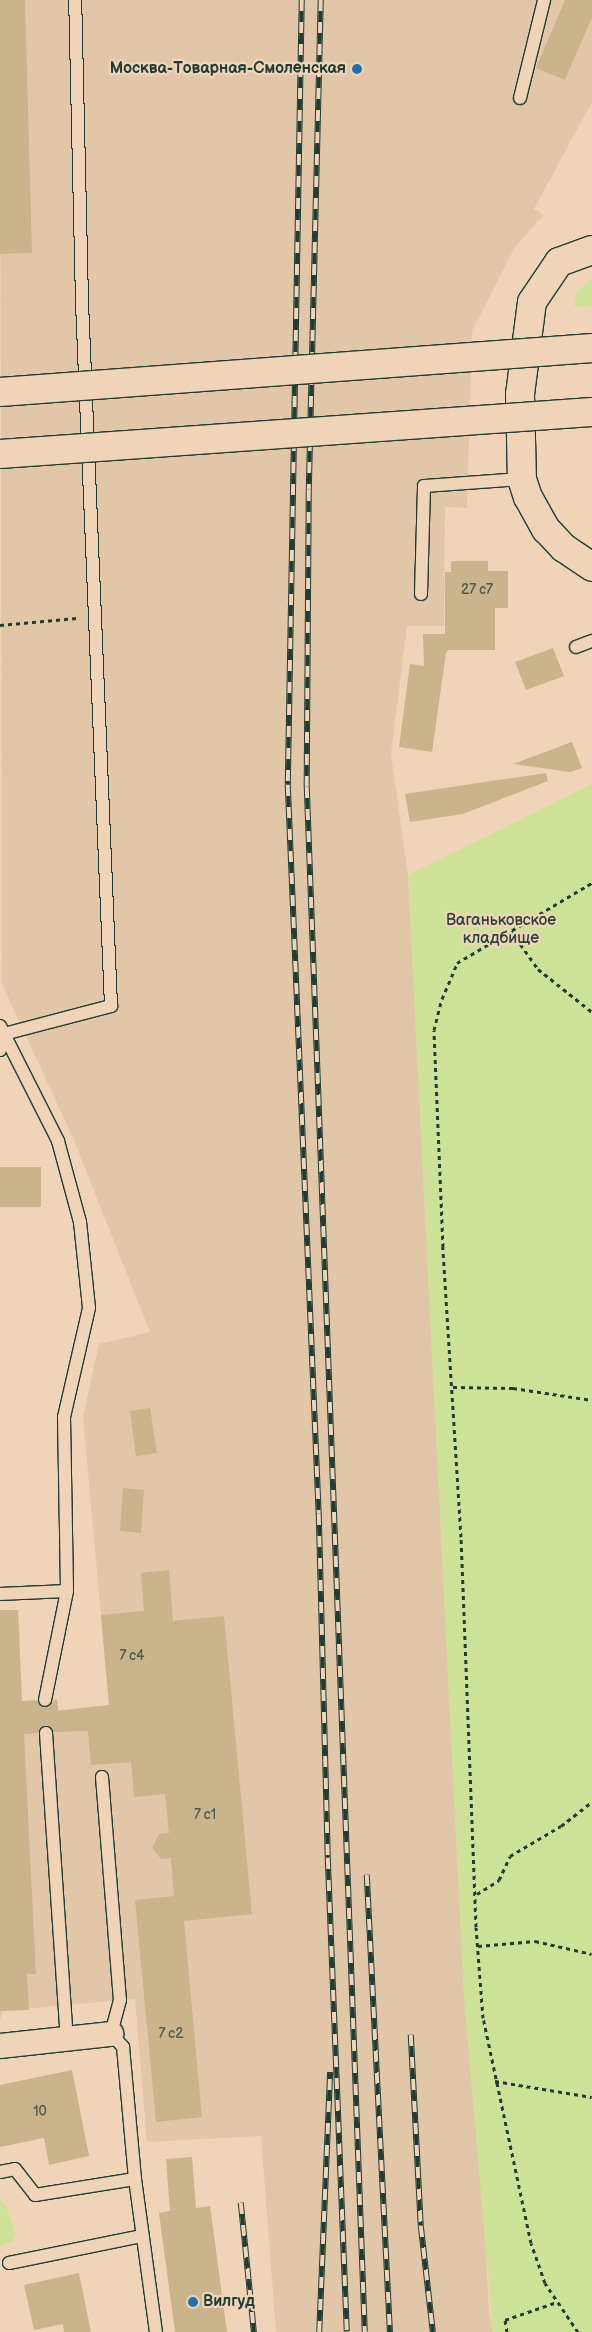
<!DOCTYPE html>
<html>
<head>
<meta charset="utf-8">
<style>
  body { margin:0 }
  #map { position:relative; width:592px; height:2332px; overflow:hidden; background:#f0d4b7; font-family:"Balsamiq Sans",sans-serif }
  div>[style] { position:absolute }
  .built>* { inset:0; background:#e1c7a8 }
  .green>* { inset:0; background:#cde297 }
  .building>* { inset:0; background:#cab48b }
  .path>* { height:3px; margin-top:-1.5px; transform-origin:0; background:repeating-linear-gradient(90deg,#1f3d34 0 4px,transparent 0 8px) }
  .roads { filter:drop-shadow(1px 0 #1f3d34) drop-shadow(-1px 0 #1f3d34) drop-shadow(0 1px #1f3d34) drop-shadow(0 -1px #1f3d34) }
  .service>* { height:12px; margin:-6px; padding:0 6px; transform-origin:6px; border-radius:6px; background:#f0d4b7 }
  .minor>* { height:24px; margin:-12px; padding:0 12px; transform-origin:12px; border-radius:12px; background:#f0d4b7 }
  .secondary>* { height:28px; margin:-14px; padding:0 14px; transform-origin:14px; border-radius:14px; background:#f0d4b7 }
  .rail>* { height:5.5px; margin-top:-2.75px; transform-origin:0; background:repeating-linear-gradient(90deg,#f0d4b7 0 11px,#1f3d34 0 22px); box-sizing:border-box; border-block:1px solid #1f3d34 }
  .bridges { filter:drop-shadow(1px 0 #1f3d34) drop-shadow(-1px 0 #1f3d34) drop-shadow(0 1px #1f3d34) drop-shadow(0 -1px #1f3d34) }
  .secondary-bridge>* { height:28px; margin:-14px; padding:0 14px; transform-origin:14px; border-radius:14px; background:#f0d4b7 }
  .dots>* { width:14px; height:14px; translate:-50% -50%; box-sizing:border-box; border:2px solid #f0d4b7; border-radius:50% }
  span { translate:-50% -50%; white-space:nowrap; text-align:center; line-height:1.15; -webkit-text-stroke:4.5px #f0d4b7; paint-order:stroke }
  .number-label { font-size:14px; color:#4a5b4a }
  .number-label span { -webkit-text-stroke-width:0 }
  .poi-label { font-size:16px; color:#1f3d34; font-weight:700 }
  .right { translate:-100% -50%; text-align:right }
  .left { translate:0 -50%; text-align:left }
  .park-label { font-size:16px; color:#284539 }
</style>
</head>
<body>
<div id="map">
  <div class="built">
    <div style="clip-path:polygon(0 0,592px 0,592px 102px,534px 209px,544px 215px,515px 247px,472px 331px,467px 508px,445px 507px,444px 626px,407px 626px,391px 754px,408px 875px,489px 2310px,493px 2332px,276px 2332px,261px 2136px,147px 2142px,135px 1999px,2px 2011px,0 2021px,0 1610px,18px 1610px,22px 1706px,36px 1705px,36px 1700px,57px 1699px,58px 1710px,109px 1705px,83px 1417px,99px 1344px,150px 1332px,73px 1138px,2px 984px)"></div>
  </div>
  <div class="green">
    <div style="clip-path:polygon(592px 278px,592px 306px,574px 307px,577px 292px)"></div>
    <div style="clip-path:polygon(592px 784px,592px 2332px,493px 2332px,464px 1998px,408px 875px)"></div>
    <div style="clip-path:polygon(0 2200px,6px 2206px,16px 2234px,13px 2241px,0 2246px)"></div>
  </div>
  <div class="building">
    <div style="clip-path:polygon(0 0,25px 0,32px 253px,0 254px)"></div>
    <div style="clip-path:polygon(565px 0,592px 0,592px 17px,565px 80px,536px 68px)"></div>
    <div style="clip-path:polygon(451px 561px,488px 561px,488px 571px,508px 571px,508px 608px,495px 608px,495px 650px,448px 650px,446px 653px,432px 752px,399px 747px,410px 664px,424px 666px,423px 634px,445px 634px,445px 572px,451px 572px)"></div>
    <div style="clip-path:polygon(553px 648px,564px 676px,526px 690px,515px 662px)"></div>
    <div style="clip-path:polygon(572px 742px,582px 768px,570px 772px,513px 764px)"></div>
    <div style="clip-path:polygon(546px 773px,548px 781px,463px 814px,410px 822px,405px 794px)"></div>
    <div style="clip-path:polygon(0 1167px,41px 1167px,41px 1207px,0 1207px)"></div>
    <div style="clip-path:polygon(150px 1408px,157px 1453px,136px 1456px,130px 1411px)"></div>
    <div style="clip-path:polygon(123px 1488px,144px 1490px,141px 1533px,120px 1531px)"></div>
    <div style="clip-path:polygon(169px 1570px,173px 1621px,224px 1616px,252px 1914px,184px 1921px,202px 2117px,156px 2122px,135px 1900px,174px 1896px,171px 1858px,161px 1859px,152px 1848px,159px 1834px,169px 1833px,165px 1794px,134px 1797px,131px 1762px,91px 1765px,88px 1731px,54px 1732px,46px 1725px,38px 1733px,24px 1734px,36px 1974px,27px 1974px,29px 2010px,0 2011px,0 1610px,18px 1610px,22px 1701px,37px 1700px,44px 1708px,57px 1699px,58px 1711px,109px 1705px,101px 1615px,144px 1611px,141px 1573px)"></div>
    <div style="clip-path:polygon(72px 2070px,89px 2156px,49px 2165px,44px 2138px,0 2147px,0 2085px)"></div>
    <div style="clip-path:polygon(192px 2157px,196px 2208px,210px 2206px,227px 2332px,175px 2332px,159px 2213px,170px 2211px,166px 2159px)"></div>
    <div style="clip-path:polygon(79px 2273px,91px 2332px,64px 2332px,63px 2324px,34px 2330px,24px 2285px)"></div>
  </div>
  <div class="path">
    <div style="left:0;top:625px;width:77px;rotate:-5.2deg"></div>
    <div style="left:511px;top:931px;width:47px;rotate:54.6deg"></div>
    <div style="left:538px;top:969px;width:69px;rotate:38.5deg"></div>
    <div style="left:453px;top:1387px;width:60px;rotate:1deg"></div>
    <div style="left:513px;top:1388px;width:80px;rotate:8.6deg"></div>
    <div style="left:477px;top:1894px;width:26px;rotate:-32deg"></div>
    <div style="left:499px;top:1880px;width:26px;rotate:-65deg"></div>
    <div style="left:510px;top:1856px;width:59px;rotate:-30.5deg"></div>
    <div style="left:561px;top:1826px;width:39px;rotate:-38deg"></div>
    <div style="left:478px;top:1946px;width:57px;rotate:-5deg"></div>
    <div style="left:535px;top:1941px;width:58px;rotate:12.8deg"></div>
    <div style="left:495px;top:2081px;width:98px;rotate:9.4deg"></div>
    <div style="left:507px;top:2332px;width:12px;rotate:-99deg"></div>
    <div style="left:505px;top:2320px;width:55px;rotate:-19.1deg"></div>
    <div style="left:578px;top:2332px;width:59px;rotate:-124deg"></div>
    <div style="left:545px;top:2283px;width:42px;rotate:-109.3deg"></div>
    <div style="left:531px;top:2243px;width:230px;rotate:-102deg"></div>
    <div style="left:483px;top:2018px;width:91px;rotate:-94.4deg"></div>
    <div style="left:476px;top:1927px;width:390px;rotate:-92.2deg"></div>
    <div style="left:461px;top:1537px;width:291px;rotate:-93.6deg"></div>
    <div style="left:443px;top:1247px;width:217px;rotate:-92.4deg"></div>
    <div style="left:434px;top:1030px;width:32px;rotate:-76deg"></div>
    <div style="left:442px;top:999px;width:39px;rotate:-67deg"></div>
    <div style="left:457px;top:963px;width:157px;rotate:-30.7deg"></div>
  </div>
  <div class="roads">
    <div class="service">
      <div style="left:520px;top:98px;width:101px;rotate:-76.2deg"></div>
      <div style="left:421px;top:594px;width:108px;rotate:-88.4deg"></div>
      <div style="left:424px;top:486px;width:98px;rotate:-4.1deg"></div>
      <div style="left:576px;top:647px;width:17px;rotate:-21deg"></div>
      <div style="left:0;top:1026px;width:129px;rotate:63.2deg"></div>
      <div style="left:58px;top:1141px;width:84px;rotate:74.8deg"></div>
      <div style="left:80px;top:1222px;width:86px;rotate:84deg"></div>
      <div style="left:89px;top:1308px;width:112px;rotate:102.9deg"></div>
      <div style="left:64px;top:1417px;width:174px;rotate:89deg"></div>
      <div style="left:67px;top:1591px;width:111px;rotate:101.4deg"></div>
      <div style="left:0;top:1050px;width:16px;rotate:-76deg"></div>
      <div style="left:4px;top:1034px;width:111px;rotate:-14.7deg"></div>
      <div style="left:111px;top:1006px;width:706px;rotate:-92.36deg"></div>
      <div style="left:82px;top:301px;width:301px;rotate:-91.3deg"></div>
      <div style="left:0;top:1594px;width:67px;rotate:-2.6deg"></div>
      <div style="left:46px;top:1733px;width:307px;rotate:86.1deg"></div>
      <div style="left:102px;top:1777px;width:224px;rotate:85.4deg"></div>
      <div style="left:120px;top:2000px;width:35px;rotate:105deg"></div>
      <div style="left:111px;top:2034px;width:18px;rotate:47deg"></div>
      <div style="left:123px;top:2047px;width:133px;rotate:84.8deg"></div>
      <div style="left:135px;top:2179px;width:154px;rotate:82.2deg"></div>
      <div style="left:0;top:2172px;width:15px;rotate:-11deg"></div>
      <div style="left:15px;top:2169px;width:33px;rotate:52deg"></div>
      <div style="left:35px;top:2195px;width:101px;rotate:-9.1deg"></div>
      <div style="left:9px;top:2263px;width:136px;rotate:-11.5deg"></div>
    </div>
    <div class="minor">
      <div style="left:0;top:2046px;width:112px;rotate:-6.2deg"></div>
    </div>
    <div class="secondary">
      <div style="left:592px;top:250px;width:35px;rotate:160deg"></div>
      <div style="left:559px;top:262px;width:48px;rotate:124deg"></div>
      <div style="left:532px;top:302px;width:93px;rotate:97.4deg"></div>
      <div style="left:520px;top:394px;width:85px;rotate:88.7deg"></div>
      <div style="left:522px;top:479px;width:19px;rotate:72deg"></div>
      <div style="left:528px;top:497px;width:37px;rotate:61deg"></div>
      <div style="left:546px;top:529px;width:26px;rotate:47deg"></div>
      <div style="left:564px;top:548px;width:34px;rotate:34deg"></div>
    </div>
  </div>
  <div class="rail">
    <div style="left:302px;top:0;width:785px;rotate:91.02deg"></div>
    <div style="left:288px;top:785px;width:730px;rotate:87.57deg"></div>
    <div style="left:319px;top:1514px;width:344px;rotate:88.5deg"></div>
    <div style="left:328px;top:1858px;width:474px;rotate:87.7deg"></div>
    <div style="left:321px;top:0;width:490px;rotate:91.4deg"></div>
    <div style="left:309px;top:490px;width:297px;rotate:90.4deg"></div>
    <div style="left:307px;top:787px;width:1546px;rotate:87.85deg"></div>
    <div style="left:367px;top:1875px;width:458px;rotate:87.1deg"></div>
    <div style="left:411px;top:2035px;width:191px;rotate:87deg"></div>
    <div style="left:421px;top:2226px;width:107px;rotate:83.5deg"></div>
    <div style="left:241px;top:2203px;width:130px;rotate:84.2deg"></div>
    <div style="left:319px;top:2332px;width:260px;rotate:-87.6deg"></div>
  </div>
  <div class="bridges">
    <div class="secondary-bridge">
      <div style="left:0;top:392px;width:594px;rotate:-4.25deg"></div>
      <div style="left:0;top:454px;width:593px;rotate:-4.06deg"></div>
    </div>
  </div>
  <div class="dots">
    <div style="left:357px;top:69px;background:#1f6fb2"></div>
    <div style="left:193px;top:2302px;background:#1f6fb2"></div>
  </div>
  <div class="number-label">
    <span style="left:477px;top:590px">27 с7</span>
    <span style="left:132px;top:1656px">7 с4</span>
    <span style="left:205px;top:1815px">7 с1</span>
    <span style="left:171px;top:2034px">7 с2</span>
    <span style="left:40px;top:2112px">10</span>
  </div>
  <div class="poi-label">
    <span class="right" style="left:346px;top:69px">Москва-Товарная-Смоленская</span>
    <span class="left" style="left:203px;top:2302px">Вилгуд</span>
  </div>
  <div class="park-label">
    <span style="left:501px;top:930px">Ваганьковское<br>кладбище</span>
  </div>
</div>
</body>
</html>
